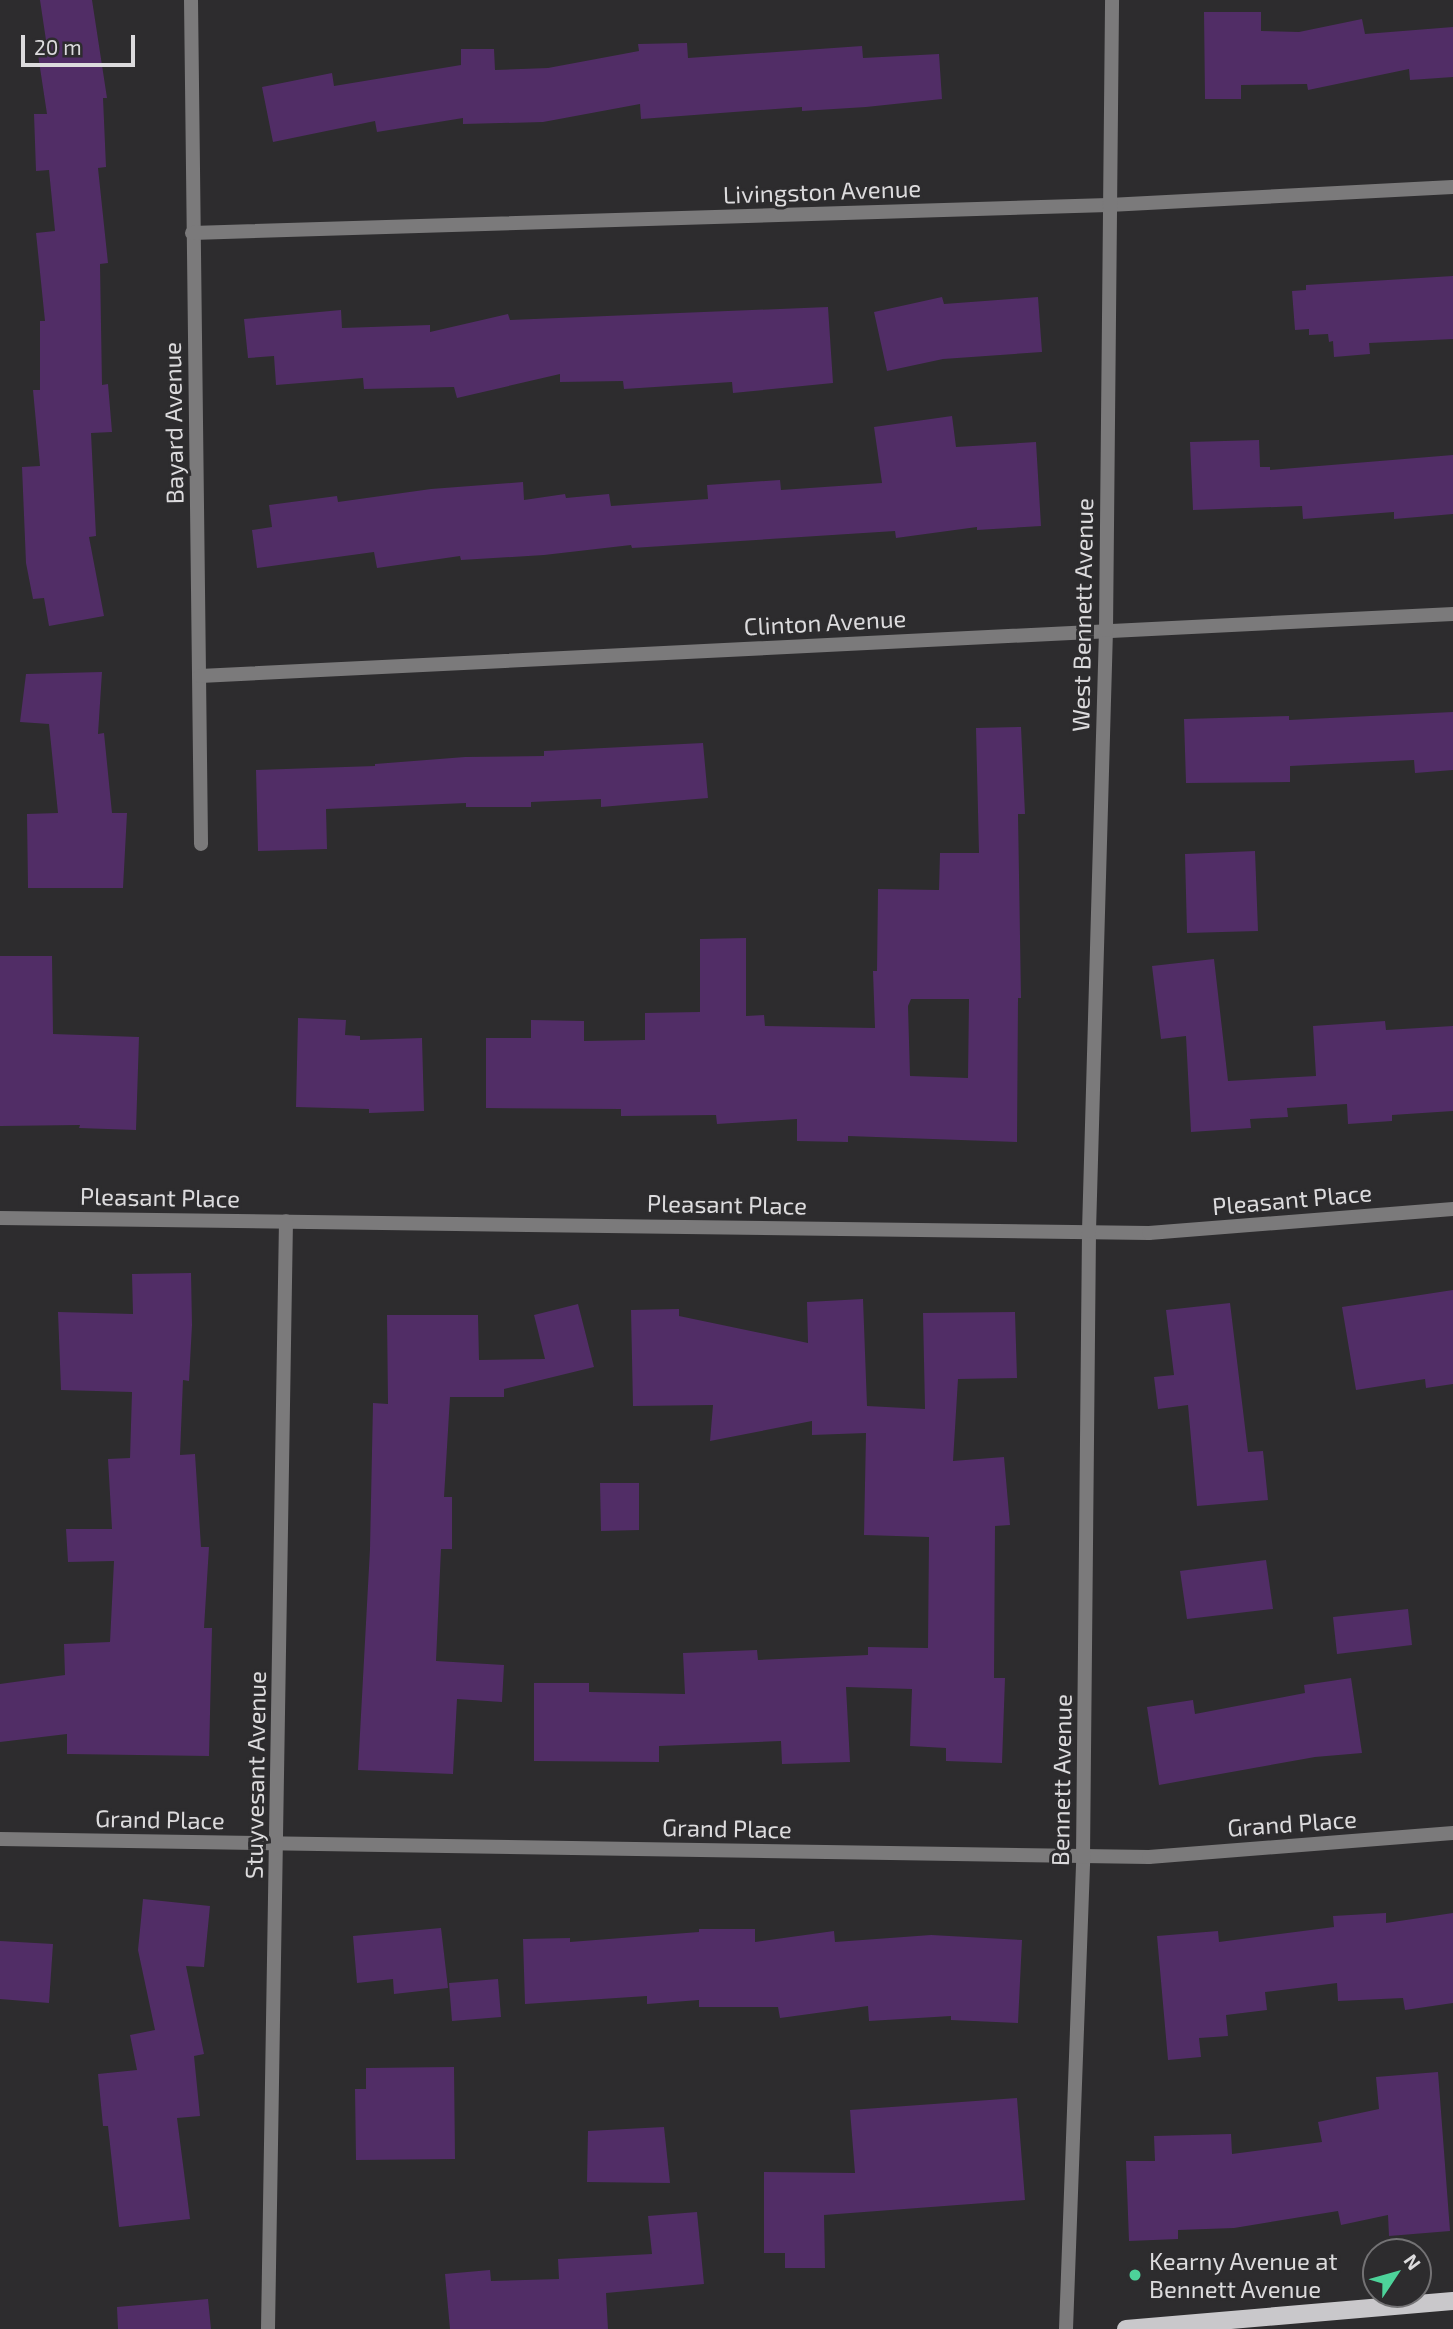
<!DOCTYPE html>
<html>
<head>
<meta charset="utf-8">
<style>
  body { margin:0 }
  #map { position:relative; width:1453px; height:2329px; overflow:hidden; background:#2d2c2e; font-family:"Exo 2",sans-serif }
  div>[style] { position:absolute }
  .building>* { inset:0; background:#512d66 }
  .minor>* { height:14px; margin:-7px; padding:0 7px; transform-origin:7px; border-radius:7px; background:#7b7a7b }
  .primary>* { height:18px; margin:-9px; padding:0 9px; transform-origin:9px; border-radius:9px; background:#c9c8cb }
  .dots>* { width:19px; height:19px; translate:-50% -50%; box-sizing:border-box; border:4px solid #2d2c2e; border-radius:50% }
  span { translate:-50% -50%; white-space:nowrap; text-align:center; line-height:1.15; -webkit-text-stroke:6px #2d2c2e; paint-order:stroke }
  .street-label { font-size:24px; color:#dcdbdd }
  .poi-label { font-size:24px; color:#dcdbdd }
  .left { translate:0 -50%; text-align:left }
  .north { position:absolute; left:1362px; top:2238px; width:70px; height:70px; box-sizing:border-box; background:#2d2c2e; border:2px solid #737274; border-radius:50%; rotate:54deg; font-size:19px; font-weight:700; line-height:28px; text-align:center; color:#dcdbdd }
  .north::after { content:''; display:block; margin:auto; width:24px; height:32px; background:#4dd39a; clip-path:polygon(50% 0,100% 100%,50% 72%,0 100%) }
  .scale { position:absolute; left:21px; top:35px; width:114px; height:32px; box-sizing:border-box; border:4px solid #dcdbdd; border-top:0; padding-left:9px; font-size:21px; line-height:24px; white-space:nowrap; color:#dcdbdd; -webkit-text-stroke:5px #2d2c2e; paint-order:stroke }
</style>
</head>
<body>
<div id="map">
  <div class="building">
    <div style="clip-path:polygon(40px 0,92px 0,107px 98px,103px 98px,106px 167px,98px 168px,108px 263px,100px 264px,102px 385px,108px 384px,112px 432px,91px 433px,96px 536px,89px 537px,104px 616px,49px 626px,44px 598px,33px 599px,26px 563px,22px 467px,40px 466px,33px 390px,40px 390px,40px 321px,45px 321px,36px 233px,55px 231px,49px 170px,36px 171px,34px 114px,47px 114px,37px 48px,47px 47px)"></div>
    <div style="clip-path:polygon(1204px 12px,1261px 12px,1261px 31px,1299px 32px,1362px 19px,1365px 34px,1453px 27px,1453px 77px,1410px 80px,1409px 69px,1308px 90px,1307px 84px,1241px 85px,1241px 99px,1205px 99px)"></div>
    <div style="clip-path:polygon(687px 43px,688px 58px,862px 46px,863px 58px,939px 54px,942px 99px,866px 107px,802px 111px,802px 107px,641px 119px,640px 104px,543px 122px,463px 124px,463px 118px,377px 132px,375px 121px,273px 142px,262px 87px,332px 73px,334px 86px,461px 65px,461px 49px,494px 49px,495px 70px,548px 68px,639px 51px,638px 44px)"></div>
    <div style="clip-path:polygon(1453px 276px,1453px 339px,1369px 343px,1370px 354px,1334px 357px,1333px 341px,1329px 342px,1328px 334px,1309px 335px,1309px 329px,1295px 330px,1292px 291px,1306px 290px,1306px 285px)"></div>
    <div style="clip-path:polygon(942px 297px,944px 304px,1038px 297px,1042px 352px,943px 359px,887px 371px,874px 312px)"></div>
    <div style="clip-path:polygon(828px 307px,833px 383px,733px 393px,732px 382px,624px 389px,623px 381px,560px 382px,560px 374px,457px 398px,454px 387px,364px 389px,363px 378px,276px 385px,274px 356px,248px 358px,244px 319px,341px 310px,342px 328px,430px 325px,430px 332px,508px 314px,510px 320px)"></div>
    <div style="clip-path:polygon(952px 416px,956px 447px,1036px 442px,1041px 526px,977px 530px,977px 527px,896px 538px,895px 531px,632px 548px,631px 545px,544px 555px,461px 560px,460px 556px,377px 568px,374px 552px,257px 568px,252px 530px,272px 527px,269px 505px,337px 496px,338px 502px,431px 489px,523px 482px,524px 500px,565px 494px,566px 498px,609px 494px,611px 506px,708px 499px,707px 485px,780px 480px,781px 490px,882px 483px,874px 427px)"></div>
    <div style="clip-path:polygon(1259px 440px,1260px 467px,1270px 467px,1270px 470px,1453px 455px,1453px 514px,1394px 519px,1394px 512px,1303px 519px,1302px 506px,1193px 510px,1190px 442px)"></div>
    <div style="clip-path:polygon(102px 672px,98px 734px,104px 733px,112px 813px,127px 813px,123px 888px,28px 888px,27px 814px,58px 813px,49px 724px,20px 722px,26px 674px)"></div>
    <div style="clip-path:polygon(1453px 712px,1453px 770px,1415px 773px,1414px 760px,1290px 766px,1290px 782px,1186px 783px,1184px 719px,1289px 716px,1289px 720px)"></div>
    <div style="clip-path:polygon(evenodd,1021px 727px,1025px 814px,1018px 814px,1021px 998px,1018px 998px,1017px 1142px,848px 1136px,848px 1142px,797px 1141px,797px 1119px,717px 1124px,716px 1115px,621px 1116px,621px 1109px,486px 1108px,486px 1038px,531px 1038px,531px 1020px,584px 1021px,584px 1041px,645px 1040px,645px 1013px,700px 1012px,700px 939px,746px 938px,746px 1016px,764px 1015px,765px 1026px,875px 1028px,873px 971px,877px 971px,878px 889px,939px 890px,940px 853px,979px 853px,976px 728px,1021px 727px,911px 999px,969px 999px,968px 1078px,910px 1076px,908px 1006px,911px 999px)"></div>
    <div style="clip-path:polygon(703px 743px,708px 798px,601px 807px,601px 799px,531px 802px,531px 807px,466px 807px,466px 803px,326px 809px,327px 849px,258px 851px,256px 770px,375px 766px,375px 764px,465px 757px,544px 756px,544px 751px)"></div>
    <div style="clip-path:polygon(1255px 851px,1258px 931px,1187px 933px,1185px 854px)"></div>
    <div style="clip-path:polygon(0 956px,52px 956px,53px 1034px,139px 1037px,136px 1130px,79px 1128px,80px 1125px,0 1126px)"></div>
    <div style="clip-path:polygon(1214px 959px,1228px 1081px,1316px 1076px,1313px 1026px,1385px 1021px,1386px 1030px,1453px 1026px,1453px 1111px,1392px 1115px,1392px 1121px,1348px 1124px,1347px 1104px,1287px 1108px,1288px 1117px,1250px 1119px,1251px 1128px,1191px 1132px,1186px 1036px,1161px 1039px,1152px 966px)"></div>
    <div style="clip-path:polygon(298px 1018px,346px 1020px,345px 1035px,360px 1036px,360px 1040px,422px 1038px,424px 1111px,369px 1113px,369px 1109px,296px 1107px)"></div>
    <div style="clip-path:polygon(191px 1273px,192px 1325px,189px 1381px,183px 1380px,180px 1455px,195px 1454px,201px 1547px,209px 1547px,204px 1628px,212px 1628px,209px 1756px,67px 1754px,67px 1734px,0 1742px,0 1684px,65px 1675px,64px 1644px,110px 1642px,114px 1561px,68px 1562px,66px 1529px,112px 1529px,108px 1459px,130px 1458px,132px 1392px,61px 1390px,58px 1312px,133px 1314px,132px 1274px)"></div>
    <div style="clip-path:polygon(1453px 1290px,1453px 1384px,1426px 1388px,1425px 1379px,1356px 1390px,1342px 1307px)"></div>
    <div style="clip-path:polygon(863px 1299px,867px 1406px,925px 1409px,923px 1313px,1015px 1312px,1017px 1378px,958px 1379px,953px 1461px,1004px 1457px,1010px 1525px,995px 1526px,994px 1678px,1005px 1678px,1002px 1763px,946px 1761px,946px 1748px,910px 1746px,912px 1689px,846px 1687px,850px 1762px,782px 1764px,781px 1741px,659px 1746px,659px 1762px,534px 1761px,534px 1683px,589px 1683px,589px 1692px,685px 1694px,683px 1653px,757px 1650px,758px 1660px,868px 1655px,868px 1647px,928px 1648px,929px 1537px,864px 1535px,866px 1433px,812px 1435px,812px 1421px,710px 1441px,713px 1405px,633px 1406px,631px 1310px,679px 1309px,679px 1316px,808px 1343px,807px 1302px)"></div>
    <div style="clip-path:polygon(1230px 1303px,1248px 1452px,1263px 1451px,1268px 1500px,1197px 1506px,1188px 1405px,1158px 1409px,1154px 1377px,1174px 1375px,1166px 1310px)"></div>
    <div style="clip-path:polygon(578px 1304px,594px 1367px,504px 1389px,504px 1397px,450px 1397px,444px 1497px,452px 1497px,452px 1549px,441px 1549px,436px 1661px,504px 1665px,502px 1702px,457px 1699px,453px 1774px,358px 1770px,370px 1549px,373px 1403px,388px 1404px,387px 1315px,478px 1315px,479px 1360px,545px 1359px,534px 1315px)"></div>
    <div style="clip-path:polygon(600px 1483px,639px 1483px,639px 1530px,601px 1531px)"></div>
    <div style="clip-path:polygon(1266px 1560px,1273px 1609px,1187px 1619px,1180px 1571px)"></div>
    <div style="clip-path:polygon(1408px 1609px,1412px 1645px,1337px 1654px,1333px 1617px)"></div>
    <div style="clip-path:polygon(1351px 1678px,1362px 1753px,1315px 1757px,1159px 1785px,1147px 1707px,1193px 1700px,1195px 1714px,1305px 1693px,1304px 1685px)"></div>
    <div style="clip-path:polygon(143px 1899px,210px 1906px,204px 1967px,186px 1966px,204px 2054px,194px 2056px,200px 2116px,177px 2118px,190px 2219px,119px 2227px,108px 2126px,103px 2126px,98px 2074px,137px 2070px,130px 2035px,155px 2030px,138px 1950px)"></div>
    <div style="clip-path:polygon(1386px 1913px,1386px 1923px,1453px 1913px,1453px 2003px,1405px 2010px,1403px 1998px,1338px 2001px,1337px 1983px,1265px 1992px,1267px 2010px,1226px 2015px,1228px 2036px,1199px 2038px,1201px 2057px,1168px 2060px,1157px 1936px,1218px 1931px,1219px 1942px,1334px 1927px,1333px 1916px)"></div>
    <div style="clip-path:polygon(441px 1928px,448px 1988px,394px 1994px,393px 1979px,357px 1983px,353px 1936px)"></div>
    <div style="clip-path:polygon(699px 1929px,755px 1929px,755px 1942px,834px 1931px,835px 1942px,931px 1935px,1022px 1940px,1018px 2023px,951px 2020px,951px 2016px,869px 2021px,868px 2006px,780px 2018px,778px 2007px,699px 2007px,699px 2000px,647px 2004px,647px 1996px,525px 2004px,523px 1939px,570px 1938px,570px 1942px,699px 1932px)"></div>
    <div style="clip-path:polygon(0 1941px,53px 1944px,49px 2003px,0 1999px)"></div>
    <div style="clip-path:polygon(498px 1979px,501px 2017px,452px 2021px,449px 1983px)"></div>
    <div style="clip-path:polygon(454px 2067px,455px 2159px,356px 2160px,355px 2089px,366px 2089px,366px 2068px)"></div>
    <div style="clip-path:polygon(1438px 2072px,1450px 2231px,1389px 2236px,1388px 2215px,1341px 2225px,1338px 2211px,1234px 2228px,1178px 2230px,1178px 2239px,1129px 2241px,1126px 2161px,1155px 2161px,1154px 2136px,1231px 2134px,1232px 2154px,1322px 2142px,1318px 2122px,1379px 2109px,1376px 2077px)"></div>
    <div style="clip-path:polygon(1017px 2098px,1025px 2200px,824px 2215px,825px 2268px,785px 2268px,785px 2253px,764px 2253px,764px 2172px,855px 2173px,850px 2110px)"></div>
    <div style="clip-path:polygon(664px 2127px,670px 2183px,587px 2182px,588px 2131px)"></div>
    <div style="clip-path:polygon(697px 2212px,704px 2284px,606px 2293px,608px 2329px,450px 2329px,445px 2274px,490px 2270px,491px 2281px,559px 2279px,558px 2259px,652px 2254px,648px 2216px)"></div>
    <div style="clip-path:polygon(208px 2299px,211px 2329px,118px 2329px,117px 2307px)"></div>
  </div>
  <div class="minor">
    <div style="left:191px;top:0;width:844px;rotate:89.32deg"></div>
    <div style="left:192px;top:233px;width:917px;rotate:-1.75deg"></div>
    <div style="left:1109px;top:205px;width:344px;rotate:-3deg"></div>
    <div style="left:200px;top:676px;width:1255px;rotate:-2.83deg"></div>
    <div style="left:0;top:1218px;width:1149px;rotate:0.75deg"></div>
    <div style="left:1149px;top:1233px;width:305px;rotate:-4.5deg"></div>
    <div style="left:0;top:1839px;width:1149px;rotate:0.9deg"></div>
    <div style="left:1149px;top:1857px;width:305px;rotate:-4.5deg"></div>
    <div style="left:268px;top:2329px;width:1108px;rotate:-89.07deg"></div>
    <div style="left:1066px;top:2329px;width:472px;rotate:-87.9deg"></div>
    <div style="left:1083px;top:1857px;width:626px;rotate:-89.45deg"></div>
    <div style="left:1089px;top:1231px;width:601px;rotate:-88.38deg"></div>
    <div style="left:1106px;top:630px;width:630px;rotate:-89.45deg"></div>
  </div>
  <div class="primary">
    <div style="left:1126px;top:2329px;width:328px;rotate:-4.9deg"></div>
  </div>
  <div class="dots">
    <div style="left:1135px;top:2275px;background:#4dd39a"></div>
  </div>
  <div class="street-label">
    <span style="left:822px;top:191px;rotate:-2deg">Livingston Avenue</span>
    <span style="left:173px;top:423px;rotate:-91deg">Bayard Avenue</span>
    <span style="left:1082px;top:615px;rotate:-89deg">West Bennett Avenue</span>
    <span style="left:825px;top:622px;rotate:-3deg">Clinton Avenue</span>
    <span style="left:160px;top:1197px;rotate:1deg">Pleasant Place</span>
    <span style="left:1292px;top:1199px;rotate:-5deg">Pleasant Place</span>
    <span style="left:727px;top:1204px;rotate:1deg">Pleasant Place</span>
    <span style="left:255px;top:1775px;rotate:-89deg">Stuyvesant Avenue</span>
    <span style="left:1061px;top:1780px;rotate:-89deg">Bennett Avenue</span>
    <span style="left:160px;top:1819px;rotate:1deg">Grand Place</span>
    <span style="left:1292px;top:1823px;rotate:-4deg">Grand Place</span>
    <span style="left:727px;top:1828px;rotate:1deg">Grand Place</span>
  </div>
  <div class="poi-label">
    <span class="left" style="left:1149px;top:2275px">Kearny Avenue at<br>Bennett Avenue</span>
  </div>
  <div class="north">N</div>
  <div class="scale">20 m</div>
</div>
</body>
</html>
